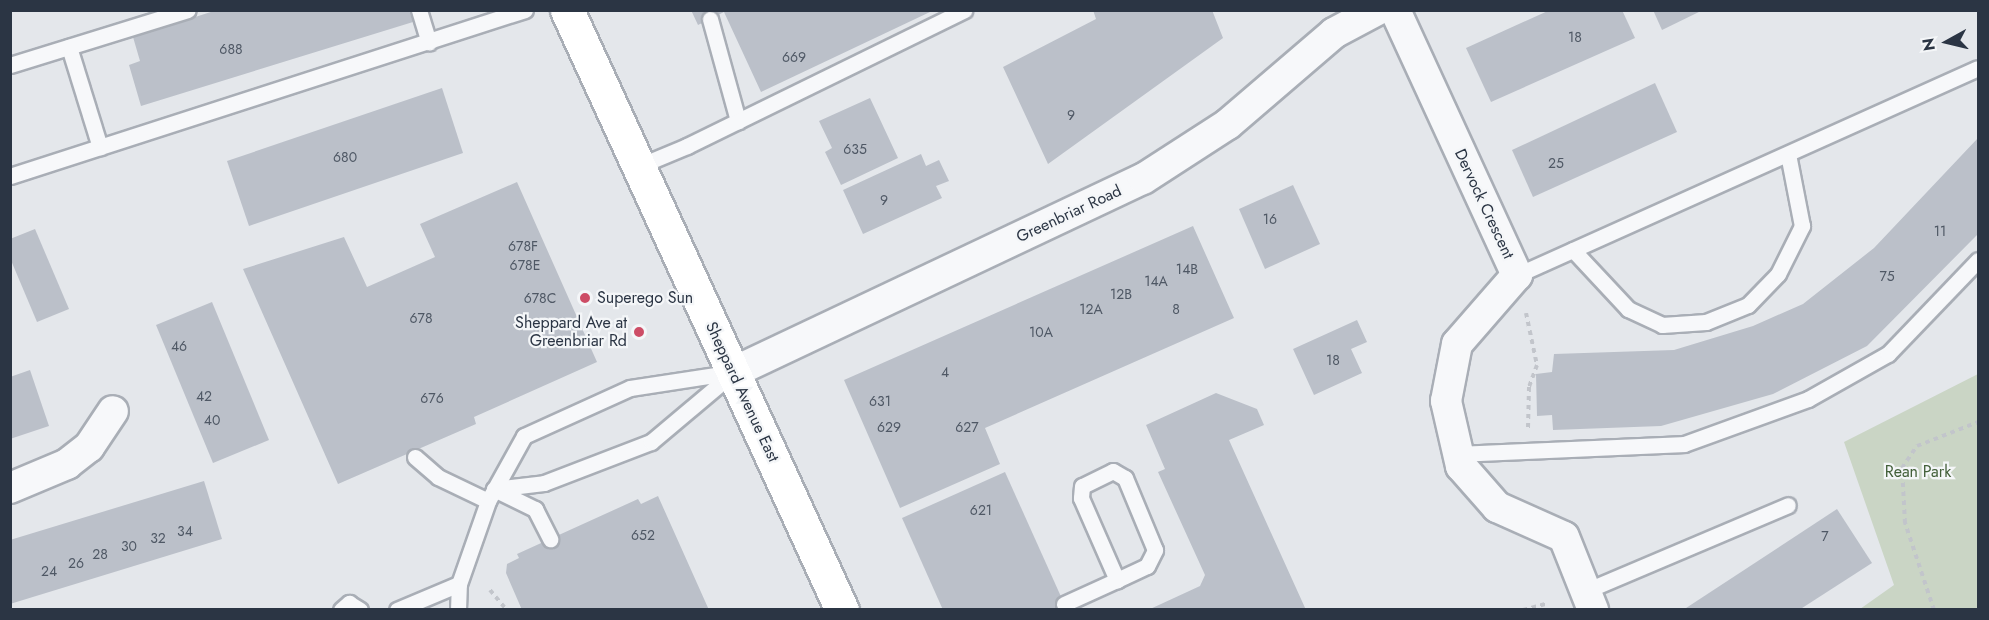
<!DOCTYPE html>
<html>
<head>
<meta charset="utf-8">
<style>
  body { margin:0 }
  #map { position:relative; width:1989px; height:620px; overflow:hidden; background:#e4e7eb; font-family:Jost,sans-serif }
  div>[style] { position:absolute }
  .green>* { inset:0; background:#cad5c5 }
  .building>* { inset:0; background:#bbc0c9 }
  .path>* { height:4px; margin-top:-2px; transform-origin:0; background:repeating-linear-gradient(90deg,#c2c5cb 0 4.5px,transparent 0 9px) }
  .roads { filter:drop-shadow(2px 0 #a9aeb6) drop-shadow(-2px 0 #a9aeb6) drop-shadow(0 2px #a9aeb6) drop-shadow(0 -2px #a9aeb6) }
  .lane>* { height:15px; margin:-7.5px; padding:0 7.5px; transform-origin:7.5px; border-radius:7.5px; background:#f7f8fa }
  .street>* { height:30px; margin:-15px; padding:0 15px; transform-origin:15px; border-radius:15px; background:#f7f8fa }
  .secondary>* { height:33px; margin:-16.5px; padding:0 16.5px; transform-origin:16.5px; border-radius:16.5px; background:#fff }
  .dots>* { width:16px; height:16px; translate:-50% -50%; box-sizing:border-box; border:3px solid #f4f6f8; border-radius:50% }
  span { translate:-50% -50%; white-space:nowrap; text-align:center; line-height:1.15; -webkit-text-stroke:4.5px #f4f6f8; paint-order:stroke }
  .number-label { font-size:14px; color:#4f5865 }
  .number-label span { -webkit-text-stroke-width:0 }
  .street-label { font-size:16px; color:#2b3544 }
  .poi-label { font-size:16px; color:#2b3544 }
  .left { translate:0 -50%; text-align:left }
  .right { translate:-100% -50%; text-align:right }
  .park-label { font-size:16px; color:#425f39 }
  .frame { position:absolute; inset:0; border:12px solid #2b3544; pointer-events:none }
  .north { position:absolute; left:1917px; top:12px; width:60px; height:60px; -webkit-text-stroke:4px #f4f6f8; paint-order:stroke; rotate:262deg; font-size:16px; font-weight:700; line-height:24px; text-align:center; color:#2b3544 }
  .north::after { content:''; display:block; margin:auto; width:21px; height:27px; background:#2b3544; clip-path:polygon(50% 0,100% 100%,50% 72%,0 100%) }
</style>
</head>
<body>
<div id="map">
  <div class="green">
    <div style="clip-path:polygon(1978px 374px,1978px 609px,1860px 609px,1894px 585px,1844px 442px)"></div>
  </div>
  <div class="building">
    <div style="clip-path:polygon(217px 10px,409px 10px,413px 22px,141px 106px,129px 65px,140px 61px,133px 37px)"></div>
    <div style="clip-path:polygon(691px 10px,929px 10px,930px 12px,761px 92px,724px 12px,698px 25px)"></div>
    <div style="clip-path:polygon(1093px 10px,1212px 10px,1223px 38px,1048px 164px,1003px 67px,1096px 19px)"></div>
    <div style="clip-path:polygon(1550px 10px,1622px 10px,1635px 38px,1491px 102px,1466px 48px)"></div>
    <div style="clip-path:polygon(1653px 10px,1703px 10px,1662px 30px)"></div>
    <div style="clip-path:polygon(1655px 83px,1677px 132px,1533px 197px,1512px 150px)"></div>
    <div style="clip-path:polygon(442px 88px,463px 153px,249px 226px,227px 161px)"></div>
    <div style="clip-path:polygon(870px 98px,898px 158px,841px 185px,825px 152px,832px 148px,819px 121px)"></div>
    <div style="clip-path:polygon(1978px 138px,1978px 234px,1867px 346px,1773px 394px,1661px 426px,1553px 430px,1552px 415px,1537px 416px,1536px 374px,1552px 372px,1554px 354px,1674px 350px,1753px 326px,1803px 304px,1874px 248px)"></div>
    <div style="clip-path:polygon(921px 154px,926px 166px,939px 160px,949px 181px,936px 186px,942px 198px,863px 234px,843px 190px)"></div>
    <div style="clip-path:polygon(517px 182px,597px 362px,474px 417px,476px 424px,338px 484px,243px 269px,344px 237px,367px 287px,435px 257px,420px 224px)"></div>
    <div style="clip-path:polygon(1293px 185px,1320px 244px,1265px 269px,1239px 209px)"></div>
    <div style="clip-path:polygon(1193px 226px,1234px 318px,985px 428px,1000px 464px,900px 508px,844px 380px)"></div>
    <div style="clip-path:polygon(35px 229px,69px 309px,37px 322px,10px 258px,10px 239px)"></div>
    <div style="clip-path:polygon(212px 302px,269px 440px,213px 463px,156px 325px)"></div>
    <div style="clip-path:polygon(1357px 320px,1367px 342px,1351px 349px,1362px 373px,1314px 395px,1293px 349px)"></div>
    <div style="clip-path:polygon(30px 370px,49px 426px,10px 439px,10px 377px)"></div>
    <div style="clip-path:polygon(1216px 393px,1257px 409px,1264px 425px,1229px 440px,1306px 610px,1148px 610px,1200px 586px,1205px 575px,1158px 472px,1165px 469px,1146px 425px)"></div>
    <div style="clip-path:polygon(1005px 472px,1067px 610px,943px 610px,902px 518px)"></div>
    <div style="clip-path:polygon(204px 481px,222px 539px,10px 604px,10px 540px)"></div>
    <div style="clip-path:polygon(658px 496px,709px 610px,522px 610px,506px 573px,507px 564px,519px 558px,517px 554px,638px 499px,641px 504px)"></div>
    <div style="clip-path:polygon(1837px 509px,1872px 563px,1799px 610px,1683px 610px)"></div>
  </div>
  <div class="path">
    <div style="left:1526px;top:313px;width:53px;rotate:78.1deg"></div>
    <div style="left:1537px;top:365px;width:23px;rotate:110deg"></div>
    <div style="left:1529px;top:387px;width:41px;rotate:91.4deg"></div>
    <div style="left:490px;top:590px;width:26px;rotate:50deg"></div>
    <div style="left:1523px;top:610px;width:24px;rotate:-15deg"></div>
    <div style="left:1934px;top:610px;width:92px;rotate:-108.4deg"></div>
    <div style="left:1905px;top:523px;width:55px;rotate:-93.1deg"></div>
    <div style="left:1902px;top:468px;width:27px;rotate:-56deg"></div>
    <div style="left:1917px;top:446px;width:66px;rotate:-21.5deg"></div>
  </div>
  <div class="roads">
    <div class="lane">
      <div style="left:419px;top:10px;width:34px;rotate:73deg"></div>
      <div style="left:710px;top:19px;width:106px;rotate:74.6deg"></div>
      <div style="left:69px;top:47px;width:105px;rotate:72.8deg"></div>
      <div style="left:10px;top:65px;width:186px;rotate:-17.2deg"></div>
      <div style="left:639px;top:166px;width:52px;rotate:-22.6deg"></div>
      <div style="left:687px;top:146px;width:309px;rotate:-26.1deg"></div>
      <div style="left:10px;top:176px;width:541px;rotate:-17.87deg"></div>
      <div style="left:1573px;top:250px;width:81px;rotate:47deg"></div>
      <div style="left:1628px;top:309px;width:38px;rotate:25deg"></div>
      <div style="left:1662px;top:325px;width:44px;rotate:-3.9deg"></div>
      <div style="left:1706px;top:322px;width:45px;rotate:-22deg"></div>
      <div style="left:1748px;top:305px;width:43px;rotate:-45.9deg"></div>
      <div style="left:1778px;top:274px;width:54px;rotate:-63.4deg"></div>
      <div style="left:1802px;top:226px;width:73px;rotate:-101deg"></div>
      <div style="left:1517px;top:275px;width:505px;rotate:-24.18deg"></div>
      <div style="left:1458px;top:454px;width:226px;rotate:-2.5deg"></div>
      <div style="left:1684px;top:444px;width:132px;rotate:-19.9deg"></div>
      <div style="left:1808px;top:399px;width:92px;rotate:-29.4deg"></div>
      <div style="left:1888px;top:354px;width:130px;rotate:-46.2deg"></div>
      <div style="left:415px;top:457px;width:30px;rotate:41deg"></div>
      <div style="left:438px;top:477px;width:55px;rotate:25.6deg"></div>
      <div style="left:494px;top:489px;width:50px;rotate:-6.8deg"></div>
      <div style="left:544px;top:483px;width:115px;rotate:-21deg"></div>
      <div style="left:651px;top:442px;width:109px;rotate:-40.1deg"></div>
      <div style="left:494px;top:489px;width:46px;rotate:26deg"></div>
      <div style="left:535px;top:509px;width:34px;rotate:63deg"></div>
      <div style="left:1588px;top:590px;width:217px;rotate:-23deg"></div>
      <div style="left:1064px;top:604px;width:58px;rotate:-24.4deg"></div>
      <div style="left:1117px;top:580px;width:33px;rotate:-25deg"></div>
      <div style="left:1147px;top:566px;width:18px;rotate:-63deg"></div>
      <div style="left:1155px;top:550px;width:78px;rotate:-112.6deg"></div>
      <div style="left:1125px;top:478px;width:14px;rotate:-150deg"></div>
      <div style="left:1113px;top:471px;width:34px;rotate:154deg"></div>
      <div style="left:1082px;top:486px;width:12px;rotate:95deg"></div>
      <div style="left:1081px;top:498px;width:90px;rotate:66.3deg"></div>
      <div style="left:341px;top:610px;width:11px;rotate:-41deg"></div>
      <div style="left:349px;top:603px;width:13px;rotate:32deg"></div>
      <div style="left:397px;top:610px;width:67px;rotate:-22.8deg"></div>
      <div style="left:458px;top:610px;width:26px;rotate:-88deg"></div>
      <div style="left:459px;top:584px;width:88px;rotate:-70.7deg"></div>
      <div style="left:488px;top:501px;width:74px;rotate:-61deg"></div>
      <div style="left:524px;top:436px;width:116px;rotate:-24.4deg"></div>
      <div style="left:630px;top:388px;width:105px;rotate:-8.7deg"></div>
    </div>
    <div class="street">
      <div style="left:1395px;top:10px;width:292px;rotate:65.3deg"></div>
      <div style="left:1517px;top:275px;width:91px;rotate:131deg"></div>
      <div style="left:1457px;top:344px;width:58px;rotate:100.9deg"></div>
      <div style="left:1446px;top:401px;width:67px;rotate:77deg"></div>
      <div style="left:1461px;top:466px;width:55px;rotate:48.7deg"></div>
      <div style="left:1497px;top:507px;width:73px;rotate:24.1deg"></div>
      <div style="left:1564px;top:537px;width:79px;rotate:68.3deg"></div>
      <div style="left:734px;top:372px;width:452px;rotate:-25.3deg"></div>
      <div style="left:1143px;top:179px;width:101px;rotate:-32.9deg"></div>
      <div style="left:1228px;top:124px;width:140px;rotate:-40.6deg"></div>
      <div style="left:1334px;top:33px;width:49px;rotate:-28.1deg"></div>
      <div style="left:10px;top:488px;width:62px;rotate:-22.8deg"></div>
      <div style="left:67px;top:464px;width:28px;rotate:-38deg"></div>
      <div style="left:89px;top:447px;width:43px;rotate:-56.3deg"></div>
    </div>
    <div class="secondary">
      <div style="left:567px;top:10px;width:660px;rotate:65.38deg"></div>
    </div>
  </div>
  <div class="dots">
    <div style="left:585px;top:298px;background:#cd4d66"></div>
    <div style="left:639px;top:332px;background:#cd4d66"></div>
  </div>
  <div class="number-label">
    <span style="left:1575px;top:37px">18</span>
    <span style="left:231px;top:49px">688</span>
    <span style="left:794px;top:57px">669</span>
    <span style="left:1071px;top:115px">9</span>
    <span style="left:855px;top:149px">635</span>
    <span style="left:345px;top:157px">680</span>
    <span style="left:1556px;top:163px">25</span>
    <span style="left:884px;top:200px">9</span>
    <span style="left:1270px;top:219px">16</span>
    <span style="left:1940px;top:231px">11</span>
    <span style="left:523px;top:246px">678F</span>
    <span style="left:525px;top:265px">678E</span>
    <span style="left:1187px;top:269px">14B</span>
    <span style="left:1887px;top:276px">75</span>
    <span style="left:1156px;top:281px">14A</span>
    <span style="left:1121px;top:294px">12B</span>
    <span style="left:540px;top:298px">678C</span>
    <span style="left:1091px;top:309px">12A</span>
    <span style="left:1176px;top:309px">8</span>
    <span style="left:421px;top:318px">678</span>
    <span style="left:1041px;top:332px">10A</span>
    <span style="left:179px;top:346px">46</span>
    <span style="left:1333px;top:360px">18</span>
    <span style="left:945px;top:372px">4</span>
    <span style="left:204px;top:396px">42</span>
    <span style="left:432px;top:398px">676</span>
    <span style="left:880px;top:401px">631</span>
    <span style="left:212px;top:420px">40</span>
    <span style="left:889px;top:427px">629</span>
    <span style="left:967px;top:427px">627</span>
    <span style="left:981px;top:510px">621</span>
    <span style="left:185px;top:531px">34</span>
    <span style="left:643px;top:535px">652</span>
    <span style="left:1825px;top:536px">7</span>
    <span style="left:158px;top:538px">32</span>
    <span style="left:129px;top:546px">30</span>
    <span style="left:100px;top:554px">28</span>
    <span style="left:76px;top:563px">26</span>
    <span style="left:49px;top:571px">24</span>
  </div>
  <div class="street-label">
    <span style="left:1484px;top:204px;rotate:65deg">Dervock Crescent</span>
    <span style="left:1069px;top:214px;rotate:-25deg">Greenbriar Road</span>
    <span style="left:742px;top:392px;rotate:65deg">Sheppard Avenue East</span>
  </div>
  <div class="poi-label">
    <span class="left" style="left:597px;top:298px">Superego Sun</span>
    <span class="right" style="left:627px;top:332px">Sheppard Ave at<br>Greenbriar Rd</span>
  </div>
  <div class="park-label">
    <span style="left:1918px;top:472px">Rean Park</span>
  </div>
  <div class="frame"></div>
  <div class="north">N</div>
</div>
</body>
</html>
